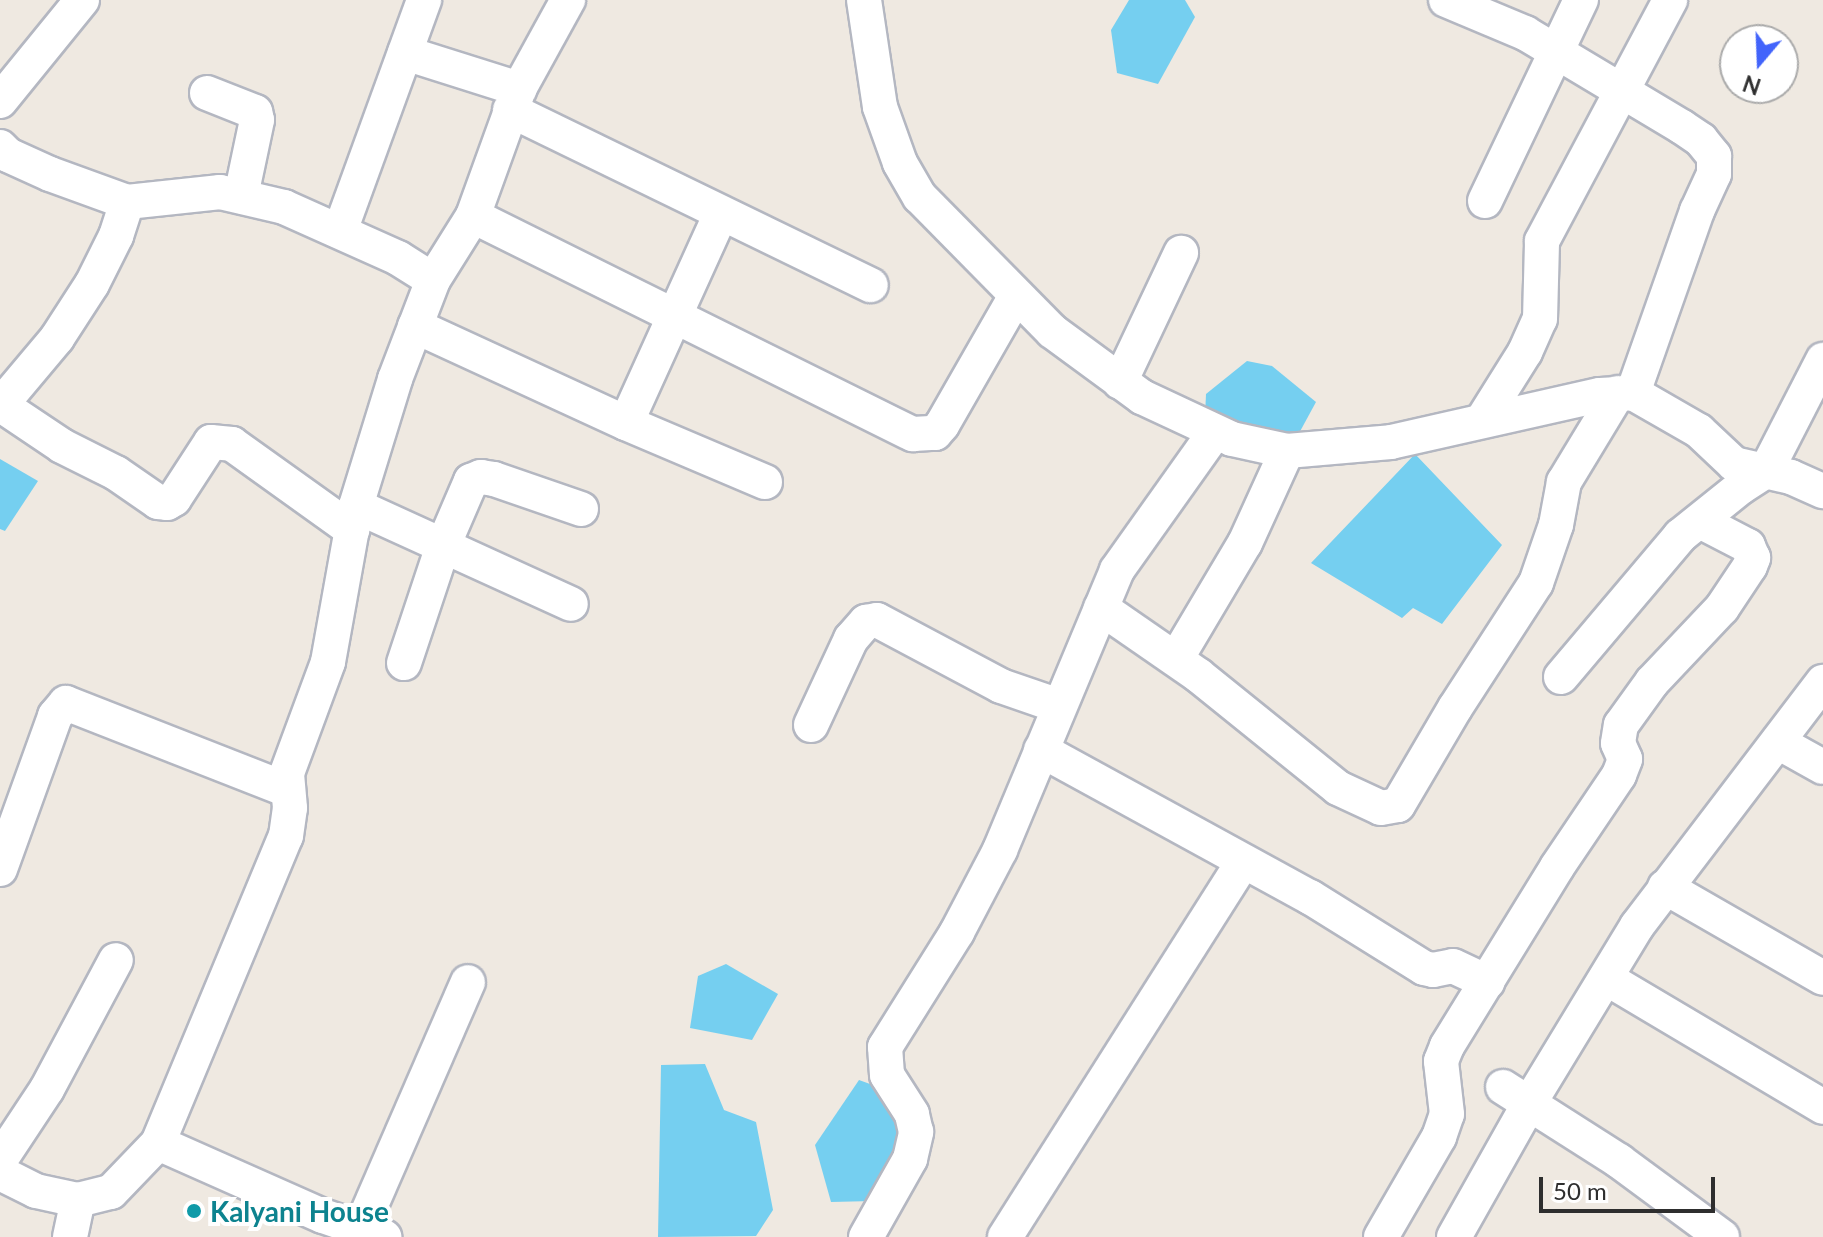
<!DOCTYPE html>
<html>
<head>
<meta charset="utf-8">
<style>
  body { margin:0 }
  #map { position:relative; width:1823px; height:1237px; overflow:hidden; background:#efe9e1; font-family:Lato,sans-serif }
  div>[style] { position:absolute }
  .water>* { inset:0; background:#75cff0 }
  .roads { filter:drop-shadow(2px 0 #b4b7c1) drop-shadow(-2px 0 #b4b7c1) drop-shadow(0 2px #b4b7c1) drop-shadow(0 -2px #b4b7c1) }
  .minor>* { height:34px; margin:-17px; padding:0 17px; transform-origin:17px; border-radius:17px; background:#fff }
  .dots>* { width:22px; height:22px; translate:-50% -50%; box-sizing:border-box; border:4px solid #fff; border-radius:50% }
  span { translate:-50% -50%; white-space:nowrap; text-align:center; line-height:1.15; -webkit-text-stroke:8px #fff; paint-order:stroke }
  .culture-label { font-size:28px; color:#0d838f; font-weight:700 }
  .left { translate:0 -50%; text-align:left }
  .north { position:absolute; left:1719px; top:24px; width:80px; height:80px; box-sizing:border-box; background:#fff; border:2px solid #ababab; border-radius:50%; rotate:199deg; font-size:22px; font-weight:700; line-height:32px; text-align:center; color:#2e2e2e }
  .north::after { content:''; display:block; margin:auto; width:28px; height:36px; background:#4264fb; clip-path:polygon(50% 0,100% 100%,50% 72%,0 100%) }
  .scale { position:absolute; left:1539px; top:1177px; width:176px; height:36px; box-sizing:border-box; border:4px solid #2e2e2e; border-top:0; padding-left:10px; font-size:24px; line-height:28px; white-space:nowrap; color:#2e2e2e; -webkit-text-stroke:6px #fff; paint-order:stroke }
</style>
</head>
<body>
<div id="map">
  <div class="water">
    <div style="clip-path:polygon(1129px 0,1185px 0,1195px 17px,1158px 84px,1117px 73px,1111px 30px)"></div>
    <div style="clip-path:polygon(1247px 361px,1272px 366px,1316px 402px,1291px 448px,1205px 417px,1206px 394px)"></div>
    <div style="clip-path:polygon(1415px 454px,1502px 545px,1442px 624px,1413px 608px,1402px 618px,1311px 563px)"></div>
    <div style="clip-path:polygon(0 459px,38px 481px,5px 531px,0 529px)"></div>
    <div style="clip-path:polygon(726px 964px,778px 994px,752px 1040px,690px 1028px,698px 976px)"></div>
    <div style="clip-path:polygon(705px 1064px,724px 1110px,756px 1122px,773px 1210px,756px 1236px,658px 1237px,661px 1065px)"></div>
    <div style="clip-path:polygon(859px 1080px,903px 1096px,924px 1120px,873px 1201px,831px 1202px,815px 1145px)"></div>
  </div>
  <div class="roads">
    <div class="minor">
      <div style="left:864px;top:0;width:108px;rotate:81.5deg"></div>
      <div style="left:880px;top:107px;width:59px;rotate:70.3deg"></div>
      <div style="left:900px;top:163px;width:39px;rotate:60deg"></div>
      <div style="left:920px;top:197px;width:188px;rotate:45.4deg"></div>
      <div style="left:1052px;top:331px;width:112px;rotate:36.3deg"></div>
      <div style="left:1142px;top:397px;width:99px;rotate:25deg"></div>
      <div style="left:1232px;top:439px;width:56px;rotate:12.3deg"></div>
      <div style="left:1287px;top:451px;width:104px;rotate:-4.9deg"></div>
      <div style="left:1391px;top:442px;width:214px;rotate:-12.7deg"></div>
      <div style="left:1600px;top:395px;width:33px;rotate:-3deg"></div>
      <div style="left:1633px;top:393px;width:76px;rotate:29.9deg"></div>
      <div style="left:1699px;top:431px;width:48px;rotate:43.3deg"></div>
      <div style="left:1734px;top:464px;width:58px;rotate:12.8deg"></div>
      <div style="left:1791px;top:477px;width:35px;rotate:24deg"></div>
      <div style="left:1446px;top:0;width:86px;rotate:22.7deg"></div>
      <div style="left:1525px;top:33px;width:183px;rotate:30.9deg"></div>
      <div style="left:1682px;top:127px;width:23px;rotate:34deg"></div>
      <div style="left:1701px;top:140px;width:21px;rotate:51deg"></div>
      <div style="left:1714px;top:156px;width:18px;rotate:90deg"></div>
      <div style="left:1714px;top:174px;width:41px;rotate:114.7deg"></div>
      <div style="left:1697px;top:211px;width:193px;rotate:109.4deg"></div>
      <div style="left:405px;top:53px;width:120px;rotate:17.5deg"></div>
      <div style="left:207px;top:93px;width:52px;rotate:21.6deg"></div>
      <div style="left:255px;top:112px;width:8px;rotate:76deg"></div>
      <div style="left:257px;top:120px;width:78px;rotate:101.9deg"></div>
      <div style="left:0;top:101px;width:130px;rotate:-50.9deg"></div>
      <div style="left:510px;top:110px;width:401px;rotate:25.9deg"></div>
      <div style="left:0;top:147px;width:11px;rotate:45deg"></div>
      <div style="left:8px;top:155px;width:46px;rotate:24.3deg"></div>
      <div style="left:50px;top:174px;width:82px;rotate:20deg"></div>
      <div style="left:127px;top:202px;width:94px;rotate:-6.1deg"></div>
      <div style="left:220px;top:192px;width:66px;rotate:13.2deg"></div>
      <div style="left:284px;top:207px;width:125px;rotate:24.1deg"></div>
      <div style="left:398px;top:258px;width:41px;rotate:32.2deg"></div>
      <div style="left:1485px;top:201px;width:223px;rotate:-64.5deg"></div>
      <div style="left:473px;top:216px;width:491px;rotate:26.4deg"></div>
      <div style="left:913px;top:434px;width:22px;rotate:-3deg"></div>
      <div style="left:935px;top:433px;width:11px;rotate:-49deg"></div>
      <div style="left:942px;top:425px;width:149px;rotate:-60.2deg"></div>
      <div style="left:340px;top:231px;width:246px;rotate:-70deg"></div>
      <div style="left:415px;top:326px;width:232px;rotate:24.7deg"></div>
      <div style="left:626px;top:423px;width:151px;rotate:23deg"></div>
      <div style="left:1120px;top:382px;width:143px;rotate:-64.7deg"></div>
      <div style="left:1px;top:405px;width:73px;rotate:33.9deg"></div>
      <div style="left:62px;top:446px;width:60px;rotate:26.6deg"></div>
      <div style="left:116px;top:473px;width:51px;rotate:34.6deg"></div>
      <div style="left:158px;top:502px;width:9px;rotate:6deg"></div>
      <div style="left:167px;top:503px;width:8px;rotate:-30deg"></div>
      <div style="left:174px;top:499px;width:68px;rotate:-57deg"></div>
      <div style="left:211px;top:442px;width:21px;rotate:5deg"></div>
      <div style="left:232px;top:444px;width:148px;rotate:35.6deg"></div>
      <div style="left:0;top:406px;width:89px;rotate:-50deg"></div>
      <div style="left:57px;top:338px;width:64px;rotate:-57.1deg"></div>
      <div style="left:92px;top:284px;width:54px;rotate:-63.4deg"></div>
      <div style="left:116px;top:236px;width:36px;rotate:-72deg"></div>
      <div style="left:1483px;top:419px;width:79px;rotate:-57.9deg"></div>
      <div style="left:1525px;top:352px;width:36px;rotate:-66deg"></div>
      <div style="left:1540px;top:319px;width:78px;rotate:-88.5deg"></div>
      <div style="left:1542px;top:241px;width:273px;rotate:-62deg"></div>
      <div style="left:626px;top:423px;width:230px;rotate:-65.6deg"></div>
      <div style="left:356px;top:506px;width:236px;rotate:24.5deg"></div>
      <div style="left:1101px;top:608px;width:118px;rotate:34.6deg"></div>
      <div style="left:1198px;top:675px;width:180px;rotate:38.9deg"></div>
      <div style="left:1338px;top:788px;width:47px;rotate:24.9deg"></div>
      <div style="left:1381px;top:808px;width:17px;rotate:-10deg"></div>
      <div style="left:1398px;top:805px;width:113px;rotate:-59.6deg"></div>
      <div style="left:1455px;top:708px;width:149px;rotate:-57.1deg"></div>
      <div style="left:1536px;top:583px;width:61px;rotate:-71deg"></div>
      <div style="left:1556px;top:525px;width:44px;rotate:-79.5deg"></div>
      <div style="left:1564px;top:482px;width:104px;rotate:-58.8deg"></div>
      <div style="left:1176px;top:659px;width:135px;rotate:-59.3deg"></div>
      <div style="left:1245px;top:543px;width:101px;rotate:-65.5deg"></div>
      <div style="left:404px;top:663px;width:123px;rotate:-71.6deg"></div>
      <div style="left:443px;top:546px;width:71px;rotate:-66.7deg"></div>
      <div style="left:471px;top:481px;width:11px;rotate:-22deg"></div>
      <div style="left:481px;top:477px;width:13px;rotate:9deg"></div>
      <div style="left:494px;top:479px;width:92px;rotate:19deg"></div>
      <div style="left:1561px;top:677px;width:185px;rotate:-49.8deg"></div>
      <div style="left:1680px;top:536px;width:78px;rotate:-38.8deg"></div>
      <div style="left:1741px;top:487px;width:30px;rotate:-33deg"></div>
      <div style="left:1766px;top:471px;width:125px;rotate:-62.8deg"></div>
      <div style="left:811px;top:725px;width:95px;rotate:-65.1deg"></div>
      <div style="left:851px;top:639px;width:23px;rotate:-49deg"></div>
      <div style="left:866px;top:622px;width:11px;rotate:-10deg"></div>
      <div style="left:877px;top:620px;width:140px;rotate:28deg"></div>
      <div style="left:1001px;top:686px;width:61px;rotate:19deg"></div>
      <div style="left:1778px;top:742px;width:51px;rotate:29.1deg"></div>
      <div style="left:1041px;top:750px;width:307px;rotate:28.7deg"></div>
      <div style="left:1310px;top:897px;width:134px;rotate:31.9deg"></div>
      <div style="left:1424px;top:968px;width:9px;rotate:13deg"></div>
      <div style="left:1433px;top:970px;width:20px;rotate:-11deg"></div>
      <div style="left:1453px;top:966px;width:38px;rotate:25deg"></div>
      <div style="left:0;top:869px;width:163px;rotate:-70.2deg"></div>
      <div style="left:55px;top:716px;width:17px;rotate:-50deg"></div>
      <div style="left:66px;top:703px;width:236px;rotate:21.4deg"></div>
      <div style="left:1665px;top:887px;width:182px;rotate:29.9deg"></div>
      <div style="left:1606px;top:978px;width:252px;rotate:30.7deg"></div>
      <div style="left:1503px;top:1087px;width:138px;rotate:32.5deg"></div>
      <div style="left:1619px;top:1161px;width:128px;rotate:36.4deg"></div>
      <div style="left:158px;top:1143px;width:180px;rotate:23.9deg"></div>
      <div style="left:323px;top:1216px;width:65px;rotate:19deg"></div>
      <div style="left:0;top:1160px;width:85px;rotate:-56.5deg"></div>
      <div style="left:47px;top:1089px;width:146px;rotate:-61.9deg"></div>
      <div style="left:0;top:1173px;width:40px;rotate:26.6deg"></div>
      <div style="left:36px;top:1191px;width:43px;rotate:12.1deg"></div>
      <div style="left:78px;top:1200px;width:34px;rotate:-14deg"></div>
      <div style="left:111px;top:1192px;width:68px;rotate:-46.2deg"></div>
      <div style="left:158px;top:1143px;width:333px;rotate:-67.4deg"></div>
      <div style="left:286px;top:836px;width:28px;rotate:-82deg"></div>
      <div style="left:290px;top:808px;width:35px;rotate:-95deg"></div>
      <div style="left:287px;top:773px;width:118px;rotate:-69.7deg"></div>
      <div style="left:328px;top:662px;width:158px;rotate:-79.8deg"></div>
      <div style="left:356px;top:506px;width:133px;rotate:-72.9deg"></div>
      <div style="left:395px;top:379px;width:106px;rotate:-69deg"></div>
      <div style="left:433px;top:280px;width:75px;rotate:-58deg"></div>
      <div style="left:473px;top:216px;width:135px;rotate:-70.1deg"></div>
      <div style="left:519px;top:89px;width:102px;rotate:-61.2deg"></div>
      <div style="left:361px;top:1228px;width:268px;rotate:-66.5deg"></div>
      <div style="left:70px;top:1237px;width:38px;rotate:-78deg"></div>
      <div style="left:866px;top:1237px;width:90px;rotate:-60.6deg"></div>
      <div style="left:910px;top:1159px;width:28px;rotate:-77deg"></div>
      <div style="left:916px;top:1132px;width:18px;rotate:-103deg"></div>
      <div style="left:912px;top:1114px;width:46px;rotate:-122.7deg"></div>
      <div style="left:887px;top:1075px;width:28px;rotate:-94deg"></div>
      <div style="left:885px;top:1047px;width:136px;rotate:-57.9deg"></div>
      <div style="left:957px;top:932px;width:93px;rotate:-62.3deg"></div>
      <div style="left:1000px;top:850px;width:303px;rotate:-67.3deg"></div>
      <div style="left:1117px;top:570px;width:169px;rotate:-54.6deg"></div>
      <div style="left:1005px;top:1237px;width:444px;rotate:-57.6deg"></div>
      <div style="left:1381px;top:1237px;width:116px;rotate:-59.9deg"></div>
      <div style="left:1439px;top:1137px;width:24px;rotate:-71deg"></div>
      <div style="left:1447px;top:1114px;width:53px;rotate:-96.5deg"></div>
      <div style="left:1441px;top:1061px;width:16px;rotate:-68deg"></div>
      <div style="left:1447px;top:1046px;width:210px;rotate:-58.4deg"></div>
      <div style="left:1557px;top:867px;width:111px;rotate:-56deg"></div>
      <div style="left:1619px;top:775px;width:17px;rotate:-69deg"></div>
      <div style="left:1625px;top:759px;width:17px;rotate:-114deg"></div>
      <div style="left:1618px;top:743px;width:18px;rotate:-81deg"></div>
      <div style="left:1621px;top:725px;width:53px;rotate:-54.2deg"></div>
      <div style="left:1652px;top:682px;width:102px;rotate:-46.6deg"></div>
      <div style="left:1722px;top:608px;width:50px;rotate:-56.3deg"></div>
      <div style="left:1750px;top:566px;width:9px;rotate:-69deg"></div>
      <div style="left:1753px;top:558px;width:13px;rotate:-113deg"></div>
      <div style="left:1748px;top:546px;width:54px;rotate:-152.5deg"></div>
      <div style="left:1454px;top:1237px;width:155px;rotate:-60.6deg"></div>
      <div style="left:1530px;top:1102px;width:206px;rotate:-58.7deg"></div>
      <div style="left:1637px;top:926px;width:307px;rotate:-52.7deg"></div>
    </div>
  </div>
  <div class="dots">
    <div style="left:194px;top:1211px;background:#0f9aa8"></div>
  </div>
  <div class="culture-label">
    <span class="left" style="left:210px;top:1211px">Kalyani House</span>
  </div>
  <div class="north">N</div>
  <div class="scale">50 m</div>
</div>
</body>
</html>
